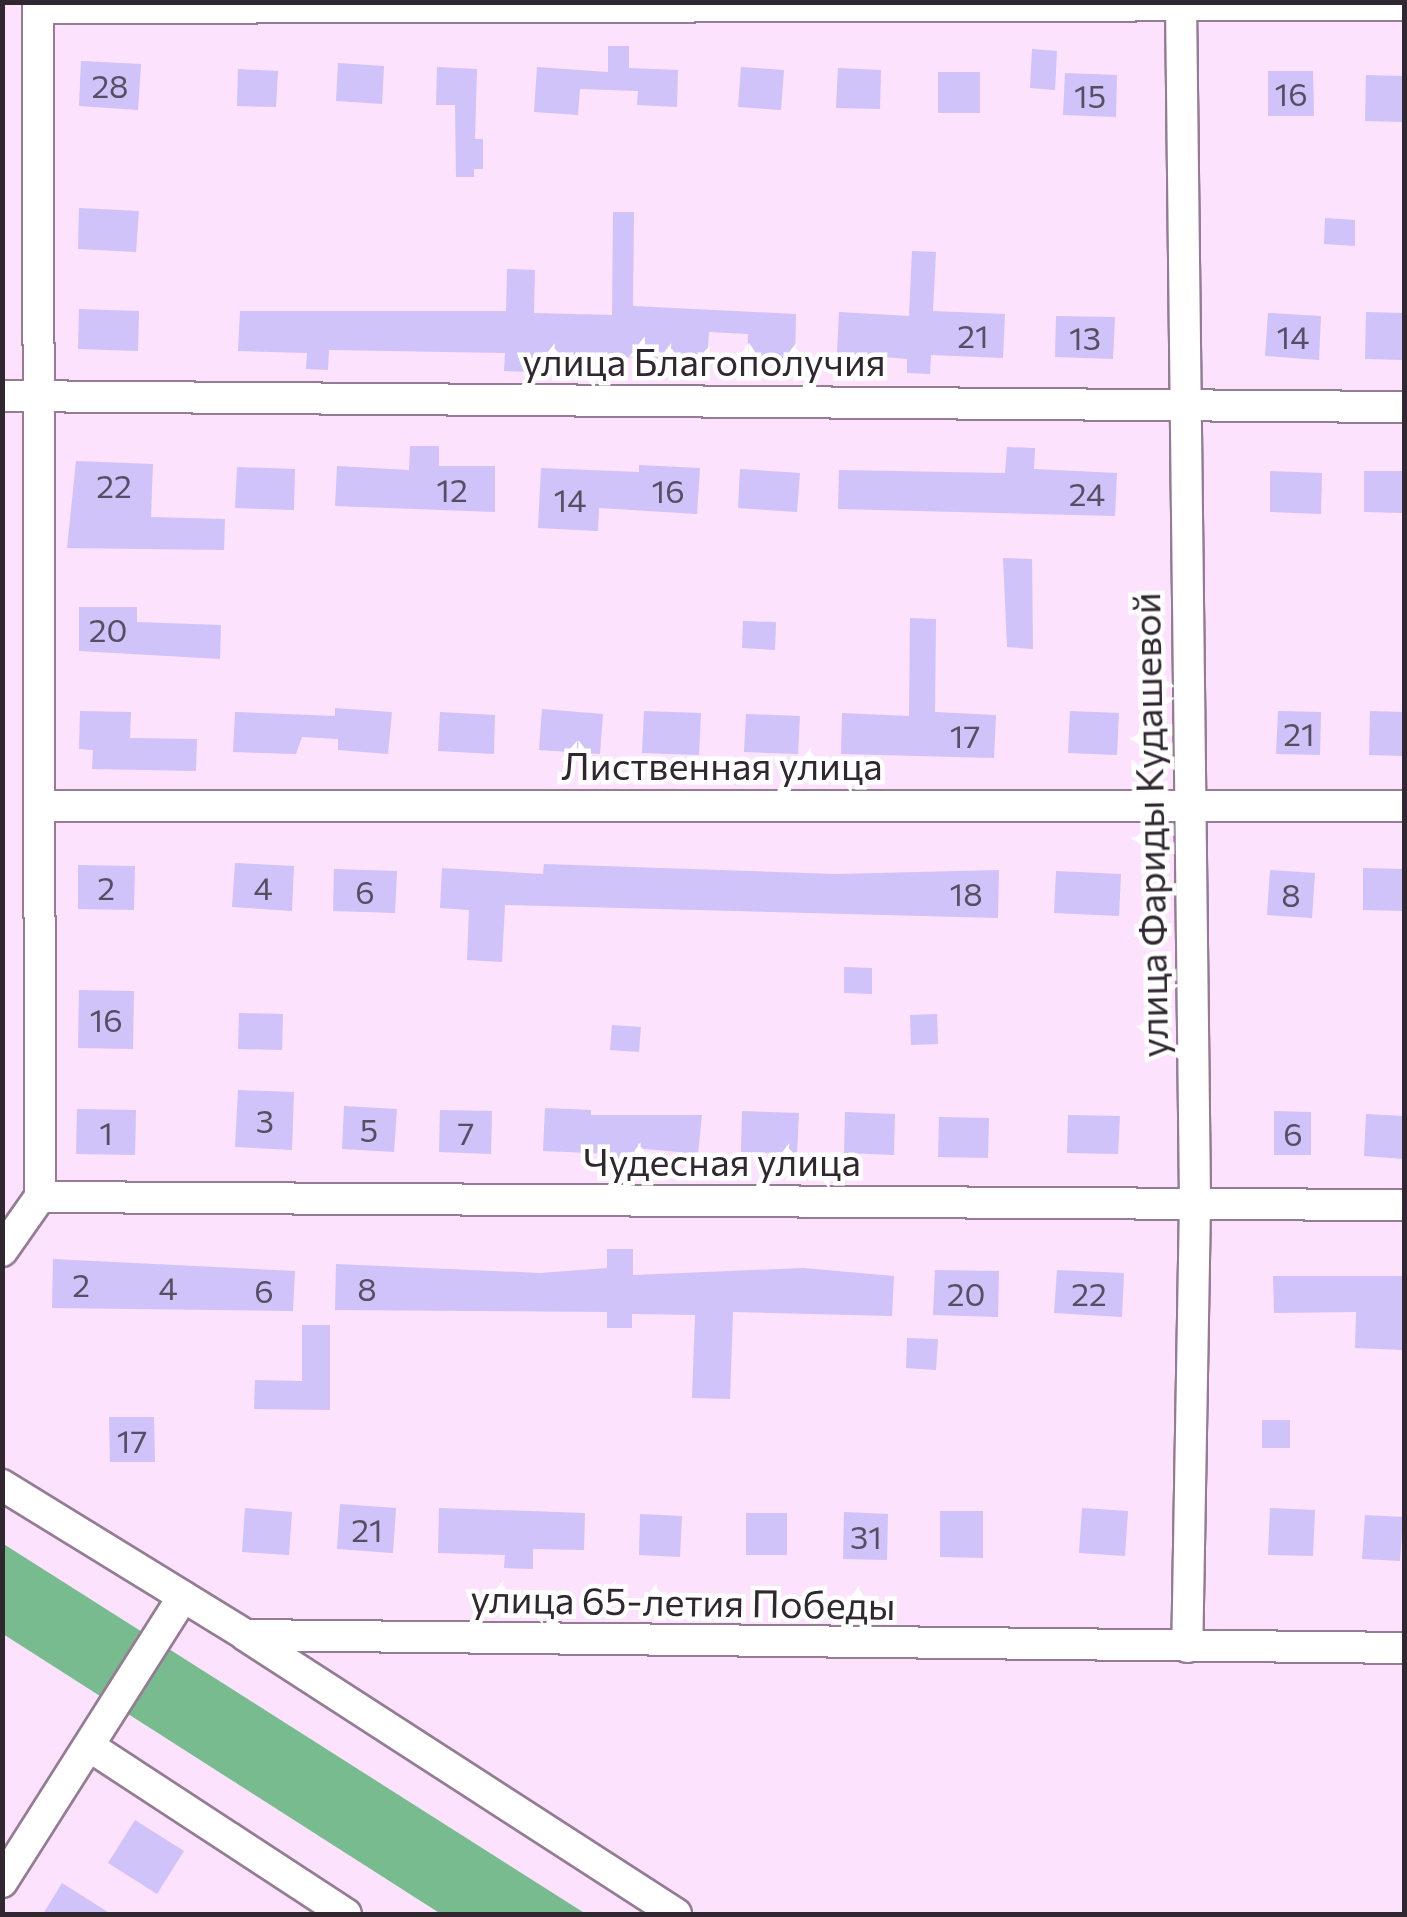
<!DOCTYPE html>
<html>
<head>
<meta charset="utf-8">
<style>
  body { margin:0 }
  #map { position:relative; width:1407px; height:1917px; overflow:hidden; background:#fce2fc; font-family:Commissioner,sans-serif }
  div>[style] { position:absolute }
  .forest>* { inset:0; background:#78bb8f }
  .building>* { inset:0; background:#cfc3f9 }
  .roads { filter:drop-shadow(2px 0 #947d94) drop-shadow(-2px 0 #947d94) drop-shadow(0 2px #947d94) drop-shadow(0 -2px #947d94) }
  .minor>* { height:30px; margin:-15px; padding:0 15px; transform-origin:15px; border-radius:15px; background:#fff }
  span { translate:-50% -50%; white-space:nowrap; text-align:center; line-height:1.15; -webkit-text-stroke:9px #fff; paint-order:stroke }
  .number-label { font-size:32px; color:#584e62 }
  .number-label span { -webkit-text-stroke-width:0 }
  .street-label { font-size:38px; color:#302730 }
  .frame { position:absolute; inset:0; border:5px solid #302730; pointer-events:none }
</style>
</head>
<body>
<div id="map">
  <div class="forest">
    <div style="clip-path:polygon(2px 1543px,586px 1914px,441px 1914px,3px 1634px)"></div>
  </div>
  <div class="building">
    <div style="clip-path:polygon(608px 46px,629px 46px,629px 68px,678px 70px,677px 107px,637px 105px,638px 91px,580px 89px,578px 115px,534px 112px,537px 67px,608px 72px)"></div>
    <div style="clip-path:polygon(1032px 49px,1057px 51px,1055px 90px,1030px 88px)"></div>
    <div style="clip-path:polygon(81px 61px,141px 64px,138px 110px,79px 106px)"></div>
    <div style="clip-path:polygon(338px 63px,384px 66px,382px 104px,336px 101px)"></div>
    <div style="clip-path:polygon(437px 67px,477px 69px,475px 139px,483px 139px,483px 169px,474px 169px,474px 177px,456px 177px,455px 105px,436px 105px)"></div>
    <div style="clip-path:polygon(741px 67px,784px 70px,781px 110px,738px 107px)"></div>
    <div style="clip-path:polygon(838px 68px,881px 70px,880px 109px,836px 108px)"></div>
    <div style="clip-path:polygon(238px 69px,278px 71px,276px 107px,237px 106px)"></div>
    <div style="clip-path:polygon(1268px 71px,1313px 71px,1314px 116px,1268px 116px)"></div>
    <div style="clip-path:polygon(938px 72px,980px 72px,980px 113px,938px 113px)"></div>
    <div style="clip-path:polygon(1065px 73px,1117px 75px,1116px 117px,1063px 115px)"></div>
    <div style="clip-path:polygon(1366px 75px,1404px 76px,1404px 122px,1365px 121px)"></div>
    <div style="clip-path:polygon(79px 208px,139px 211px,136px 252px,78px 249px)"></div>
    <div style="clip-path:polygon(613px 212px,634px 212px,633px 306px,796px 314px,795px 361px,747px 359px,748px 334px,709px 332px,707px 360px,533px 354px,532px 372px,504px 371px,505px 353px,329px 350px,328px 370px,306px 369px,307px 353px,238px 351px,240px 311px,506px 311px,507px 269px,535px 270px,534px 313px,612px 315px)"></div>
    <div style="clip-path:polygon(1325px 218px,1355px 220px,1355px 246px,1324px 244px)"></div>
    <div style="clip-path:polygon(912px 251px,936px 252px,933px 311px,1005px 314px,1003px 358px,931px 355px,930px 374px,907px 373px,907px 359px,837px 353px,839px 312px,909px 316px)"></div>
    <div style="clip-path:polygon(79px 309px,139px 311px,138px 351px,78px 349px)"></div>
    <div style="clip-path:polygon(1366px 312px,1404px 313px,1404px 360px,1365px 359px)"></div>
    <div style="clip-path:polygon(1268px 313px,1321px 316px,1319px 360px,1265px 356px)"></div>
    <div style="clip-path:polygon(1056px 316px,1115px 317px,1113px 359px,1055px 357px)"></div>
    <div style="clip-path:polygon(410px 446px,439px 446px,439px 466px,495px 466px,495px 512px,335px 506px,337px 466px,409px 470px)"></div>
    <div style="clip-path:polygon(1007px 447px,1035px 448px,1034px 469px,1117px 473px,1115px 516px,838px 509px,839px 470px,1005px 473px)"></div>
    <div style="clip-path:polygon(76px 461px,153px 464px,151px 517px,225px 519px,224px 550px,67px 548px)"></div>
    <div style="clip-path:polygon(639px 465px,700px 468px,697px 514px,599px 508px,598px 531px,538px 528px,541px 468px,639px 472px)"></div>
    <div style="clip-path:polygon(237px 467px,295px 469px,294px 510px,235px 508px)"></div>
    <div style="clip-path:polygon(740px 469px,800px 473px,797px 512px,738px 508px)"></div>
    <div style="clip-path:polygon(1270px 471px,1322px 473px,1321px 514px,1270px 512px)"></div>
    <div style="clip-path:polygon(1364px 471px,1404px 471px,1404px 513px,1364px 512px)"></div>
    <div style="clip-path:polygon(1003px 558px,1032px 559px,1033px 649px,1007px 647px)"></div>
    <div style="clip-path:polygon(79px 607px,137px 607px,137px 622px,221px 625px,220px 659px,79px 651px)"></div>
    <div style="clip-path:polygon(910px 618px,936px 619px,935px 712px,996px 715px,994px 758px,841px 754px,842px 713px,909px 716px)"></div>
    <div style="clip-path:polygon(743px 621px,776px 622px,775px 650px,742px 648px)"></div>
    <div style="clip-path:polygon(335px 708px,392px 712px,388px 754px,338px 750px,338px 739px,302px 737px,296px 754px,233px 752px,235px 712px,335px 716px)"></div>
    <div style="clip-path:polygon(542px 709px,603px 714px,600px 754px,539px 750px)"></div>
    <div style="clip-path:polygon(80px 711px,131px 712px,130px 738px,197px 739px,196px 771px,92px 769px,93px 750px,79px 749px)"></div>
    <div style="clip-path:polygon(644px 711px,701px 713px,699px 755px,642px 753px)"></div>
    <div style="clip-path:polygon(1070px 711px,1119px 713px,1117px 755px,1068px 753px)"></div>
    <div style="clip-path:polygon(1278px 711px,1321px 712px,1320px 755px,1276px 754px)"></div>
    <div style="clip-path:polygon(1370px 711px,1404px 712px,1404px 756px,1369px 755px)"></div>
    <div style="clip-path:polygon(440px 712px,495px 715px,494px 754px,438px 751px)"></div>
    <div style="clip-path:polygon(746px 714px,800px 716px,798px 754px,744px 752px)"></div>
    <div style="clip-path:polygon(235px 863px,294px 866px,292px 911px,232px 907px)"></div>
    <div style="clip-path:polygon(544px 864px,837px 874px,999px 870px,998px 918px,505px 905px,502px 962px,467px 960px,469px 910px,440px 908px,442px 868px,543px 874px)"></div>
    <div style="clip-path:polygon(78px 865px,135px 866px,134px 910px,78px 909px)"></div>
    <div style="clip-path:polygon(1363px 868px,1404px 869px,1404px 911px,1363px 910px)"></div>
    <div style="clip-path:polygon(334px 869px,397px 871px,395px 913px,333px 911px)"></div>
    <div style="clip-path:polygon(1270px 870px,1315px 873px,1312px 918px,1267px 915px)"></div>
    <div style="clip-path:polygon(1056px 871px,1121px 874px,1119px 916px,1054px 913px)"></div>
    <div style="clip-path:polygon(844px 967px,872px 968px,872px 994px,844px 993px)"></div>
    <div style="clip-path:polygon(79px 990px,134px 991px,133px 1049px,78px 1048px)"></div>
    <div style="clip-path:polygon(239px 1013px,283px 1014px,282px 1050px,238px 1049px)"></div>
    <div style="clip-path:polygon(937px 1014px,938px 1044px,911px 1045px,910px 1015px)"></div>
    <div style="clip-path:polygon(612px 1025px,641px 1027px,639px 1052px,610px 1050px)"></div>
    <div style="clip-path:polygon(238px 1090px,294px 1092px,292px 1150px,235px 1147px)"></div>
    <div style="clip-path:polygon(344px 1106px,397px 1109px,394px 1152px,342px 1149px)"></div>
    <div style="clip-path:polygon(545px 1108px,591px 1110px,591px 1115px,702px 1115px,698px 1154px,636px 1148px,636px 1170px,611px 1170px,611px 1154px,543px 1151px)"></div>
    <div style="clip-path:polygon(77px 1109px,136px 1110px,135px 1155px,76px 1154px)"></div>
    <div style="clip-path:polygon(440px 1110px,492px 1111px,491px 1154px,439px 1152px)"></div>
    <div style="clip-path:polygon(742px 1111px,799px 1113px,797px 1154px,741px 1152px)"></div>
    <div style="clip-path:polygon(1274px 1111px,1311px 1112px,1311px 1155px,1274px 1155px)"></div>
    <div style="clip-path:polygon(845px 1112px,895px 1114px,894px 1155px,844px 1153px)"></div>
    <div style="clip-path:polygon(1366px 1114px,1404px 1116px,1404px 1159px,1364px 1156px)"></div>
    <div style="clip-path:polygon(1068px 1115px,1120px 1116px,1118px 1154px,1067px 1153px)"></div>
    <div style="clip-path:polygon(939px 1117px,989px 1118px,988px 1158px,938px 1157px)"></div>
    <div style="clip-path:polygon(607px 1249px,633px 1249px,633px 1275px,803px 1268px,894px 1276px,892px 1316px,733px 1312px,730px 1399px,692px 1398px,695px 1315px,632px 1314px,632px 1328px,607px 1328px,607px 1312px,335px 1310px,336px 1264px,540px 1273px,607px 1268px)"></div>
    <div style="clip-path:polygon(53px 1259px,295px 1271px,293px 1311px,52px 1308px)"></div>
    <div style="clip-path:polygon(935px 1270px,999px 1271px,998px 1317px,933px 1315px)"></div>
    <div style="clip-path:polygon(1057px 1270px,1124px 1273px,1122px 1317px,1054px 1313px)"></div>
    <div style="clip-path:polygon(1273px 1276px,1404px 1276px,1404px 1350px,1355px 1348px,1356px 1312px,1274px 1313px)"></div>
    <div style="clip-path:polygon(302px 1325px,330px 1325px,330px 1410px,254px 1409px,255px 1380px,302px 1381px)"></div>
    <div style="clip-path:polygon(907px 1338px,938px 1339px,936px 1370px,906px 1368px)"></div>
    <div style="clip-path:polygon(109px 1417px,154px 1417px,155px 1462px,110px 1462px)"></div>
    <div style="clip-path:polygon(1262px 1420px,1290px 1420px,1290px 1448px,1262px 1448px)"></div>
    <div style="clip-path:polygon(340px 1504px,396px 1508px,393px 1553px,337px 1549px)"></div>
    <div style="clip-path:polygon(245px 1508px,292px 1512px,289px 1555px,242px 1552px)"></div>
    <div style="clip-path:polygon(439px 1508px,585px 1513px,584px 1550px,533px 1549px,533px 1569px,504px 1568px,505px 1555px,438px 1553px)"></div>
    <div style="clip-path:polygon(1082px 1508px,1128px 1511px,1125px 1556px,1079px 1553px)"></div>
    <div style="clip-path:polygon(1270px 1508px,1315px 1510px,1313px 1556px,1268px 1555px)"></div>
    <div style="clip-path:polygon(940px 1511px,983px 1511px,983px 1558px,940px 1557px)"></div>
    <div style="clip-path:polygon(844px 1512px,888px 1514px,887px 1560px,843px 1559px)"></div>
    <div style="clip-path:polygon(746px 1513px,787px 1513px,787px 1555px,746px 1555px)"></div>
    <div style="clip-path:polygon(640px 1514px,682px 1516px,680px 1557px,639px 1555px)"></div>
    <div style="clip-path:polygon(1365px 1515px,1403px 1517px,1400px 1561px,1362px 1559px)"></div>
    <div style="clip-path:polygon(135px 1820px,184px 1851px,157px 1894px,108px 1863px)"></div>
    <div style="clip-path:polygon(62px 1883px,111px 1914px,43px 1914px)"></div>
  </div>
  <div class="roads">
    <div class="minor">
      <div style="left:1181px;top:2px;width:1201px;rotate:89.33deg"></div>
      <div style="left:1195px;top:1203px;width:444px;rotate:91deg"></div>
      <div style="left:39px;top:8px;width:1365px;rotate:-0.13deg"></div>
      <div style="left:2px;top:396px;width:1402px;rotate:0.45deg"></div>
      <div style="left:40px;top:806px;width:1364px"></div>
      <div style="left:40px;top:1197px;width:1364px;rotate:0.34deg"></div>
      <div style="left:2px;top:1251px;width:66px;rotate:-54.9deg"></div>
      <div style="left:40px;top:1197px;width:1195px;rotate:-90.1deg"></div>
      <div style="left:2px;top:1485px;width:286px;rotate:31.6deg"></div>
      <div style="left:246px;top:1635px;width:1158px;rotate:0.64deg"></div>
      <div style="left:246px;top:1636px;width:512px;rotate:32.88deg"></div>
      <div style="left:89px;top:1746px;width:307px;rotate:33.2deg"></div>
      <div style="left:2px;top:1882px;width:338px;rotate:-57.6deg"></div>
    </div>
  </div>
  <div class="number-label">
    <span style="left:110px;top:85px">28</span>
    <span style="left:1291px;top:93px">16</span>
    <span style="left:1090px;top:95px">15</span>
    <span style="left:973px;top:335px">21</span>
    <span style="left:1293px;top:336px">14</span>
    <span style="left:1085px;top:337px">13</span>
    <span style="left:114px;top:485px">22</span>
    <span style="left:452px;top:489px">12</span>
    <span style="left:668px;top:490px">16</span>
    <span style="left:1087px;top:493px">24</span>
    <span style="left:570px;top:499px">14</span>
    <span style="left:108px;top:629px">20</span>
    <span style="left:1299px;top:733px">21</span>
    <span style="left:965px;top:735px">17</span>
    <span style="left:106px;top:887px">2</span>
    <span style="left:263px;top:887px">4</span>
    <span style="left:365px;top:891px">6</span>
    <span style="left:966px;top:893px">18</span>
    <span style="left:1291px;top:894px">8</span>
    <span style="left:106px;top:1019px">16</span>
    <span style="left:265px;top:1120px">3</span>
    <span style="left:369px;top:1129px">5</span>
    <span style="left:106px;top:1132px">1</span>
    <span style="left:466px;top:1132px">7</span>
    <span style="left:1293px;top:1133px">6</span>
    <span style="left:81px;top:1284px">2</span>
    <span style="left:168px;top:1287px">4</span>
    <span style="left:367px;top:1288px">8</span>
    <span style="left:264px;top:1290px">6</span>
    <span style="left:966px;top:1293px">20</span>
    <span style="left:1089px;top:1293px">22</span>
    <span style="left:132px;top:1440px">17</span>
    <span style="left:367px;top:1529px">21</span>
    <span style="left:866px;top:1536px">31</span>
  </div>
  <div class="street-label">
    <span style="left:704px;top:361px">улица Благополучия</span>
    <span style="left:722px;top:765px">Лиственная улица</span>
    <span style="left:1149px;top:825px;rotate:-91deg">улица Фариды Кудашевой</span>
    <span style="left:722px;top:1161px">Чудесная улица</span>
    <span style="left:683px;top:1601px;rotate:1deg">улица 65-летия Победы</span>
  </div>
  <div class="frame"></div>
</div>
</body>
</html>
